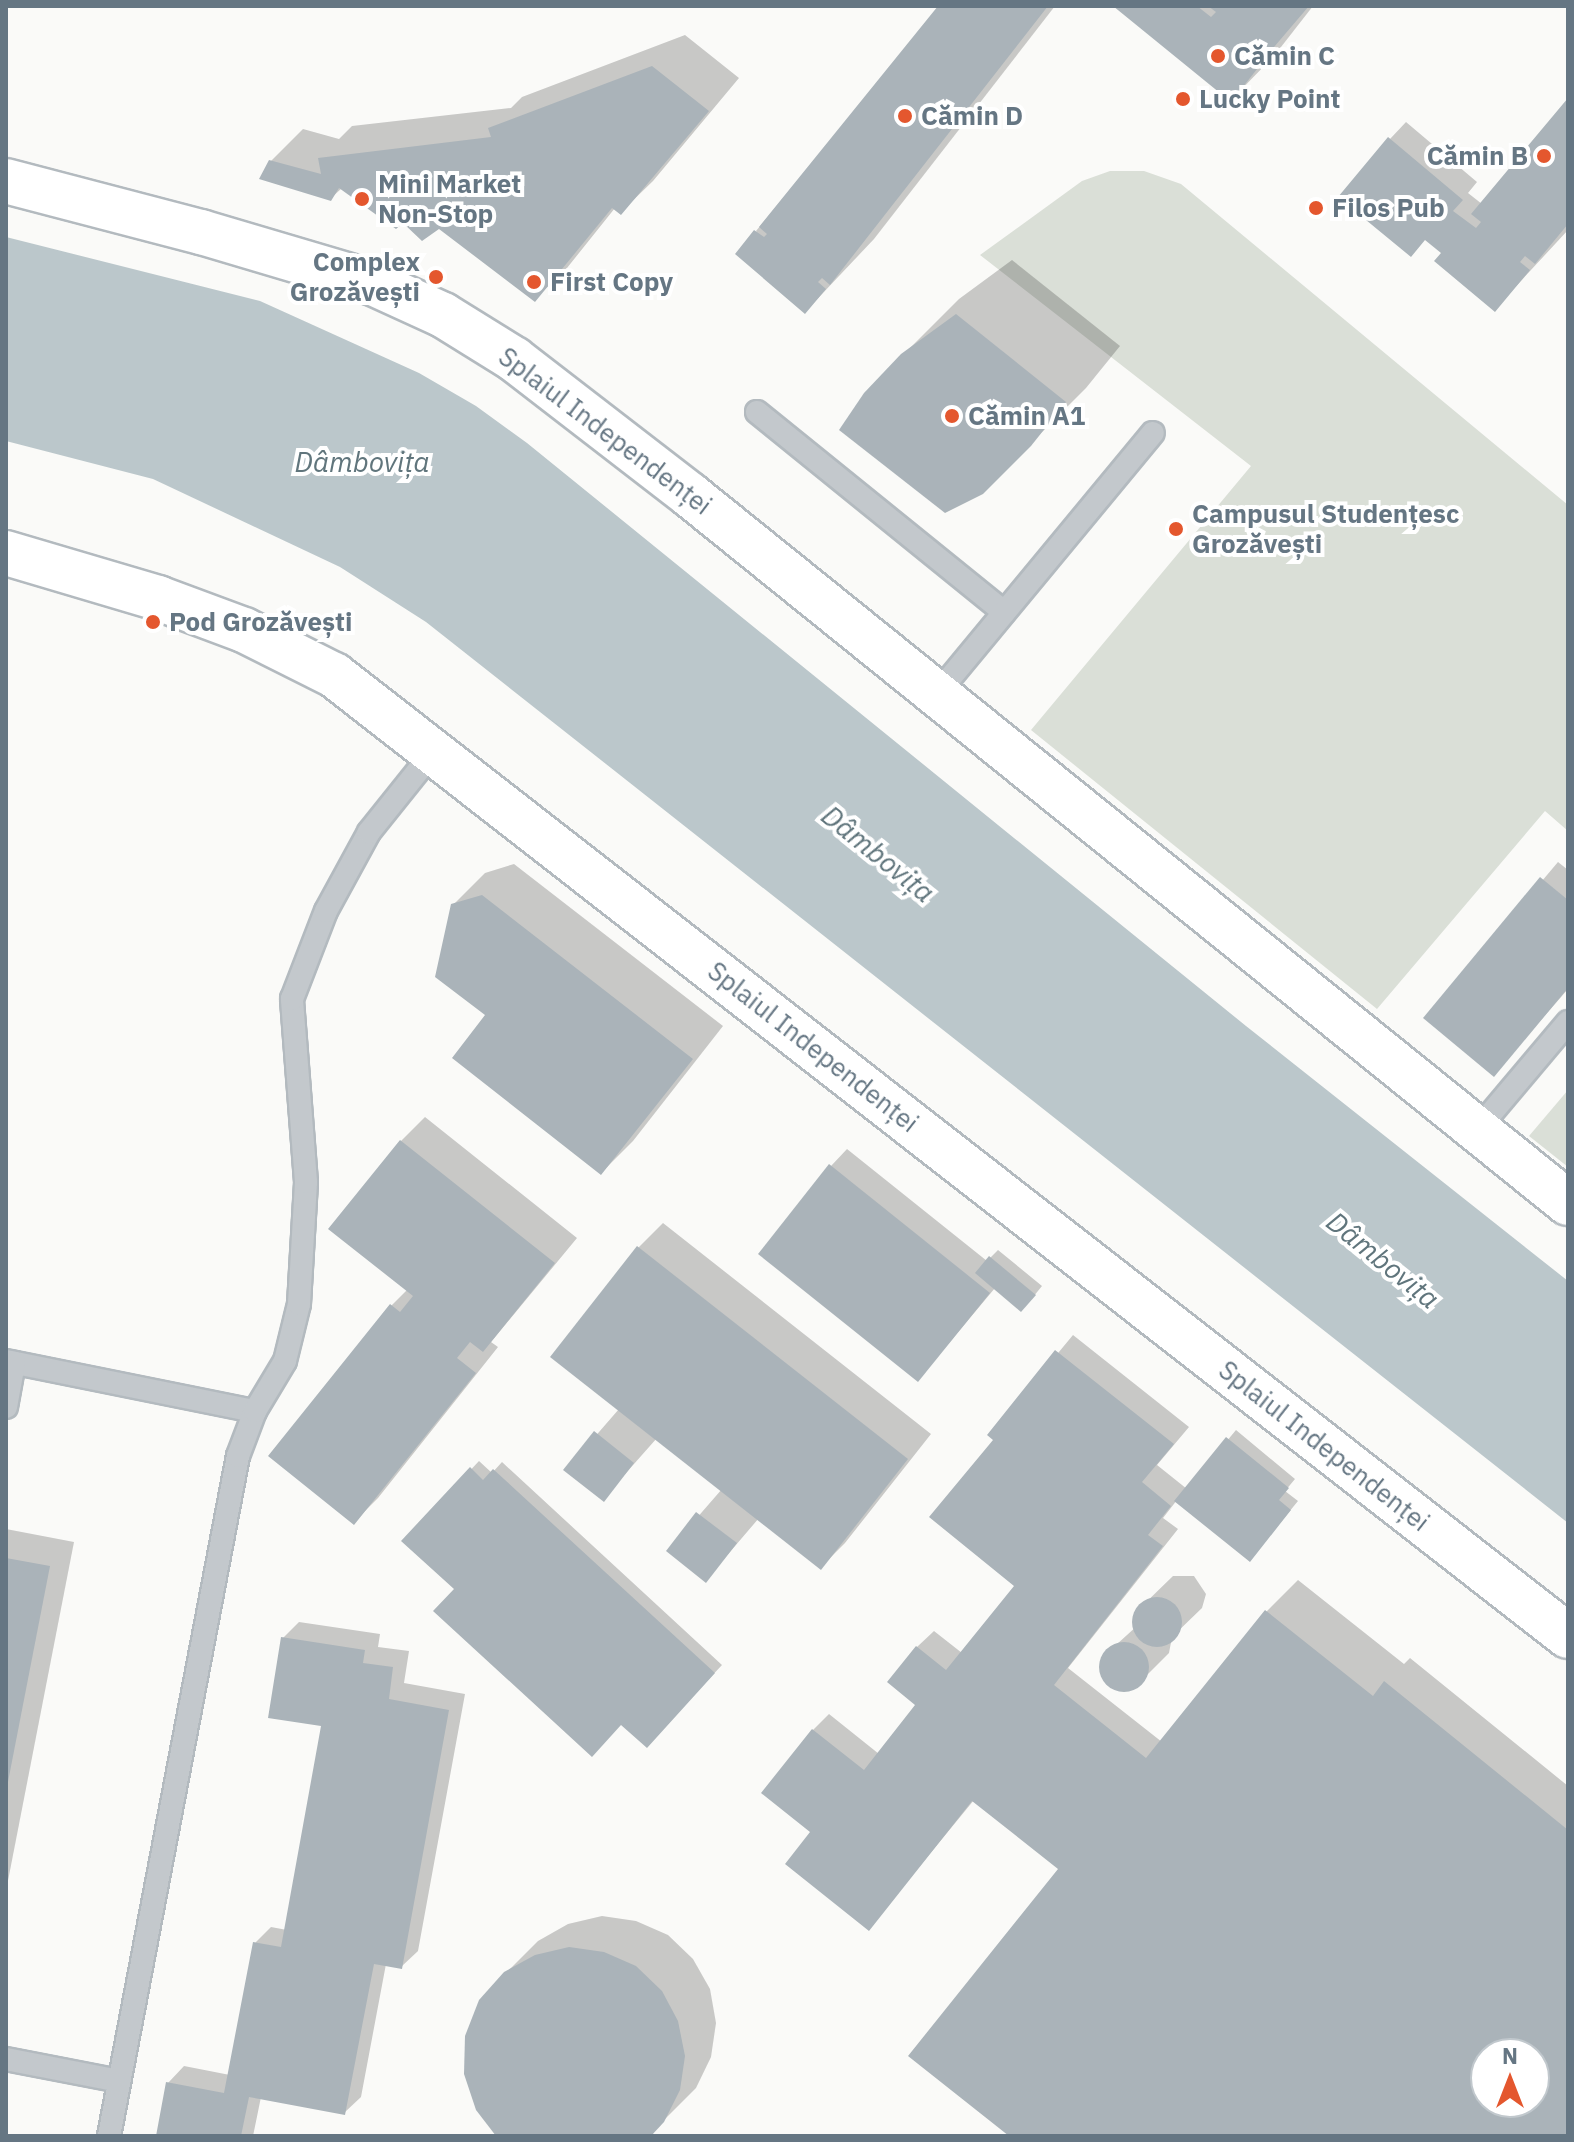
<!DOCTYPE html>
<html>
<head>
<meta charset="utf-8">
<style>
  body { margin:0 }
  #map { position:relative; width:1574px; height:2142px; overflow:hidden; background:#fafaf8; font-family:"IBM Plex Sans",sans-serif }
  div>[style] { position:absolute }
  .green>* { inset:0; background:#dadfd7 }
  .water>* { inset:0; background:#bbc7cb }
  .shadow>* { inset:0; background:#0003 }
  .building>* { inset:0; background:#aab3b9 }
  .round { border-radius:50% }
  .roads { filter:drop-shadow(2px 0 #b3babf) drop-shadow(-2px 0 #b3babf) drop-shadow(0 2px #b3babf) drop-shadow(0 -2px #b3babf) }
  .lane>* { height:22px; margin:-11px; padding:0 11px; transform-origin:11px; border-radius:11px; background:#c3c8cc }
  .secondary>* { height:44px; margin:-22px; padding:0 22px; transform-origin:22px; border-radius:22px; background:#fff }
  .dots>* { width:22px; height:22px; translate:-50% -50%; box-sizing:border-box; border:4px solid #fff; border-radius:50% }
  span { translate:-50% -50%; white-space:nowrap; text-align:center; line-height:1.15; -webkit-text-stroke:8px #fff; paint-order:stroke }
  .poi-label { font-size:26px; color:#657683; font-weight:700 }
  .left { translate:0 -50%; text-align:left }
  .right { translate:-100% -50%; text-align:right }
  .street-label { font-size:26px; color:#657683 }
  .water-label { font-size:28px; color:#60757c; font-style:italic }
  .frame { position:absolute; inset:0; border:8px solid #657683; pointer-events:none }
  .north { position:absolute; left:1470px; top:2038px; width:80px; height:80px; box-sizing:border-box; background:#fff; border:2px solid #c1c8cd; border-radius:50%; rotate:0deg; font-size:22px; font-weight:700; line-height:32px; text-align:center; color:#657683 }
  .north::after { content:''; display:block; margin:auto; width:28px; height:36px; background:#e4572e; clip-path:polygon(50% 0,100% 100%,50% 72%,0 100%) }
</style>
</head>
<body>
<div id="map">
  <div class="green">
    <div style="clip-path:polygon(1110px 171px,1144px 171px,1181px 184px,1568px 505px,1568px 831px,1545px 811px,1377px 1009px,1031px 730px,1251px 466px,980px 255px,1082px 181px)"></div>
    <div style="clip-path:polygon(1568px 1090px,1568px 1167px,1529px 1136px)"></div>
  </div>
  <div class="water">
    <div style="clip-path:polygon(6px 237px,260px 301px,419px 373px,476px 406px,527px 443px,1246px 1026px,1568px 1281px,1568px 1523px,426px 622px,340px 567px,153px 479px,6px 441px)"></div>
  </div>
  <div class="shadow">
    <div style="clip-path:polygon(941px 6px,1055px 6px,874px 239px,805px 312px,756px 231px)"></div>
    <div style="clip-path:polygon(1116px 6px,1313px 6px,1274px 56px,1231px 100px)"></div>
    <div style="clip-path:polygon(685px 35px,739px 78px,653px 181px,621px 212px,615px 208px,567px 268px,535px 299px,439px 227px,403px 220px,342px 188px,330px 199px,271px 161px,303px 129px,339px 139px,352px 126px,511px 108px,522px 97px)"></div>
    <div style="clip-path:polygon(1568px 101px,1568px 230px,1495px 309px,1443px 252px,1390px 139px,1406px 122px,1477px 182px,1468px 193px,1482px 204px)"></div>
    <div style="clip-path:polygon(1012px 260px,1120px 346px,1086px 388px,982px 492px,903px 355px,959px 299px)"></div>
    <div style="clip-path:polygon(1558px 862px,1568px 870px,1568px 989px,1494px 1074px,1426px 1018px)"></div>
    <div style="clip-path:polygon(514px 864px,723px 1026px,633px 1141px,601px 1173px,488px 1015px,453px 905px,485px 873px)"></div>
    <div style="clip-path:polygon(425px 1117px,577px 1238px,491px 1342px,498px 1347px,378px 1498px,354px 1522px,391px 1306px,407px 1290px,401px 1141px)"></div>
    <div style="clip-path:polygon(847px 1149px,987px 1261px,998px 1250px,1042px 1286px,1029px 1302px,995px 1288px,918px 1380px,831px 1166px)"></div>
    <div style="clip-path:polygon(663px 1223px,931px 1434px,845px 1543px,821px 1567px,759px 1518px,706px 1580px,669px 1550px,722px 1489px,657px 1438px,603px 1499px,566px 1470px,619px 1409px,638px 1248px)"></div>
    <div style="clip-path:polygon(evenodd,1073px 1335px,1189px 1427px,1157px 1465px,1187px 1489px,1236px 1430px,1295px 1479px,1285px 1491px,1298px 1501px,1257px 1551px,1177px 1500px,1163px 1518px,1178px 1529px,1068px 1668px,1162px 1742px,1266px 1612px,1298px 1580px,1404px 1664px,1410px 1658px,1568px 1786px,1568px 2136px,1012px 2136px,1066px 1862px,974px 1800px,869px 1928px,812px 1832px,813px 1730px,829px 1714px,879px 1754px,918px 1704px,917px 1647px,934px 1631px,962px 1653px,1022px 1578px,996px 1439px,990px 1435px,1073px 1335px,1486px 2054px,1534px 2054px,1534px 2102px,1486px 2102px,1486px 2054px)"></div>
    <div style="clip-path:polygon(479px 1461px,492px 1473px,502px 1462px,722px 1665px,654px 1738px,456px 1589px,404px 1541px)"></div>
    <div style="clip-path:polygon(6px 1529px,74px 1542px,6px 1891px)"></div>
    <div style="clip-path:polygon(1173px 1576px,1194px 1576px,1206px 1594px,1202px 1608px,1172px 1637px,1169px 1653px,1144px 1678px,1131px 1688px,1116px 1688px,1105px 1678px,1105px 1655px,1138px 1625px,1138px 1610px)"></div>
    <div style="clip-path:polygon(299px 1622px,380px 1634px,378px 1647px,409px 1651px,404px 1683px,465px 1694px,418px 1951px,401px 1967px,386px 1964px,361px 2097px,344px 2113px,261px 2097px,253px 2136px,158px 2136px,168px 2083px,184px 2066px,230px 2075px,255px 1943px,271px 1927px,287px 1930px,324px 1724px,283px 1638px)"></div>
    <div style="clip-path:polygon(602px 1916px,636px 1921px,668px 1935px,693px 1959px,710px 1989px,716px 2023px,711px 2057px,696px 2088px,648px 2136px,498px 2136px,506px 1973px,538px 1941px,568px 1924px)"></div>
  </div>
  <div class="building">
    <div style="clip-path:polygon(938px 6px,1048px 6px,830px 285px,822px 278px,818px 282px,826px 289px,805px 314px,735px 254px,754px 230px,764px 237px,767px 234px,759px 227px)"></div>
    <div style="clip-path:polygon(1113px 6px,1197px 6px,1211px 17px,1216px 12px,1208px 6px,1309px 6px,1269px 53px,1259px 46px,1255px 51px,1265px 59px,1231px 102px)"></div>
    <div style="clip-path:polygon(652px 66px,709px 111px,621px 215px,612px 208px,535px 302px,439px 229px,422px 241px,403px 223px,396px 229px,339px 188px,331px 201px,259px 179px,269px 160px,321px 174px,318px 158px,491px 137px,488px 128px)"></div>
    <div style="clip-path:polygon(1568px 98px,1568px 224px,1535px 264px,1525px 256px,1520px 262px,1530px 270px,1495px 312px,1434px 261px,1441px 253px,1425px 240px,1411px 257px,1338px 197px,1388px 137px,1463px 200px,1453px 211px,1476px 228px,1481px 222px,1471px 214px)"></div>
    <div style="clip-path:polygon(956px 314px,1066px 402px,1031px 446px,983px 494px,945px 513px,839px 430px,864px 393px,901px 354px)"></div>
    <div style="clip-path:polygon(1540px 877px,1568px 900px,1568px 988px,1494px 1077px,1423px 1018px)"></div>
    <div style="clip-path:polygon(482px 895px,693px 1059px,601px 1175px,452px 1058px,485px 1015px,435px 977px,451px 904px)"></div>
    <div style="clip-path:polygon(400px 1140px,555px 1263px,483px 1352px,470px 1342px,457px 1358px,476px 1373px,354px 1525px,268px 1456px,390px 1304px,400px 1312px,413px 1296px,328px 1229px)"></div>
    <div style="clip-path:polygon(829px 1164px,990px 1293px,918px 1382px,758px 1254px)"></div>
    <div style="clip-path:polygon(637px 1246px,908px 1459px,821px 1570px,550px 1357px)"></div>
    <div style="clip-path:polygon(989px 1256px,1036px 1295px,1021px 1312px,975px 1273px)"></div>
    <div style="clip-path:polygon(evenodd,1055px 1350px,1174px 1444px,1142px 1482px,1171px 1506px,1148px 1535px,1163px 1546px,1054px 1685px,1146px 1758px,1265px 1610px,1373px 1696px,1384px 1681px,1568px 1830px,1568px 2136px,1009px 2136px,908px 2056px,1058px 1869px,972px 1801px,869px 1931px,785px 1864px,810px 1832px,761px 1793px,812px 1729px,864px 1770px,915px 1705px,887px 1682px,916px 1646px,946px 1670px,1014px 1586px,929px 1517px,993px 1440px,987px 1435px,1055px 1350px,1486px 2054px,1534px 2054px,1534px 2102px,1486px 2102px,1486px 2054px)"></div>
    <div style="clip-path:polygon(594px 1431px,634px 1463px,604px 1502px,563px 1470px)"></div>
    <div style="clip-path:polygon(1226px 1437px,1289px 1488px,1279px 1500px,1291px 1510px,1250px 1562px,1174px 1501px)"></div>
    <div style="clip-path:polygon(470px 1467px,483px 1480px,493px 1469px,715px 1673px,647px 1748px,621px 1725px,592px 1757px,433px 1611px,454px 1589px,401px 1541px)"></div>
    <div style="clip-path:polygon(696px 1512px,737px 1543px,706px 1583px,666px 1551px)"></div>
    <div style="clip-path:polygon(6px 1558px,50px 1566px,7px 1787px,6px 1787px)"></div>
    <div class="round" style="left:1132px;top:1597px;width:50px;height:50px"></div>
    <div style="clip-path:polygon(281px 1637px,365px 1650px,363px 1663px,393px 1667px,389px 1699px,449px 1710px,402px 1969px,374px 1964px,345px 2115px,249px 2097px,241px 2136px,156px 2136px,166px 2082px,224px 2093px,253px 1942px,281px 1947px,321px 1726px,268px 1718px)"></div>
    <div class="round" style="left:1099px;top:1642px;width:50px;height:50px"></div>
    <div style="clip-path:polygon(569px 1947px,604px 1952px,636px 1966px,662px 1991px,678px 2021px,685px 2056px,680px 2090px,664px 2122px,651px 2136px,496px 2136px,476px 2110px,464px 2074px,465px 2036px,479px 2000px,504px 1972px,535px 1955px)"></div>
  </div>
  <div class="roads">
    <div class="lane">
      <div style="left:757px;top:412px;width:318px;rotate:39deg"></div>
      <div style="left:936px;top:695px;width:340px;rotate:-50.4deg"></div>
      <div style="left:1477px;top:1130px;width:141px;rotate:-49.9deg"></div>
      <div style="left:6px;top:1361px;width:254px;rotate:11.4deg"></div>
      <div style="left:6px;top:1407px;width:45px;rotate:-79.7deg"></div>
      <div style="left:6px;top:2059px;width:115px;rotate:11deg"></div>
      <div style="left:109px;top:2136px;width:692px;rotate:-79.26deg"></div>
      <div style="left:238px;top:1456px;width:48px;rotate:-69.3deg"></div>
      <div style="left:255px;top:1411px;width:58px;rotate:-59deg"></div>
      <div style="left:285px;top:1361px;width:59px;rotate:-76.2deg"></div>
      <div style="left:299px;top:1304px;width:122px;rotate:-86.7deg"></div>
      <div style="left:306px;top:1182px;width:184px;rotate:-94.4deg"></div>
      <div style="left:292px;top:999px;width:94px;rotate:-68.9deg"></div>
      <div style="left:326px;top:911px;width:90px;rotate:-61.4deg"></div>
      <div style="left:369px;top:832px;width:102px;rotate:-51.3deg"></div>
    </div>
    <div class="secondary">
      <div style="left:6px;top:181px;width:202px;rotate:14.7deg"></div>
      <div style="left:201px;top:232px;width:179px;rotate:16.5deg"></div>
      <div style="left:373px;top:283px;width:77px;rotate:24.6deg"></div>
      <div style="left:443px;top:315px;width:84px;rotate:31.8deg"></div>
      <div style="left:514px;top:359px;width:222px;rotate:37.7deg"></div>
      <div style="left:690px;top:495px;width:1128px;rotate:38.88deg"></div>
      <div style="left:6px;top:553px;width:159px;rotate:16.5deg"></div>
      <div style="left:158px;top:598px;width:92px;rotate:20.4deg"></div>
      <div style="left:244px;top:630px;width:101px;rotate:26.6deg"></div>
      <div style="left:334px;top:675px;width:1564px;rotate:37.91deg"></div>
    </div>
  </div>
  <div class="dots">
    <div style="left:1218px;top:56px;background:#e4572e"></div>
    <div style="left:1183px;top:99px;background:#e4572e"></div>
    <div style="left:905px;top:116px;background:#e4572e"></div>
    <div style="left:1544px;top:156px;background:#e4572e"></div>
    <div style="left:362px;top:199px;background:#e4572e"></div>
    <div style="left:1316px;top:208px;background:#e4572e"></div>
    <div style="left:436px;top:277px;background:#e4572e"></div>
    <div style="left:534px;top:282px;background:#e4572e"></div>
    <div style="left:952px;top:416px;background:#e4572e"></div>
    <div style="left:1176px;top:529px;background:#e4572e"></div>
    <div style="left:153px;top:622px;background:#e4572e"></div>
  </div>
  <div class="poi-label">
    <span class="left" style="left:1234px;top:56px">Cămin C</span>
    <span class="left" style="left:1199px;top:99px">Lucky Point</span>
    <span class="left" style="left:921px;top:116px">Cămin D</span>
    <span class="right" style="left:1528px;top:156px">Cămin B</span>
    <span class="left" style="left:378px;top:199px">Mini Market<br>Non-Stop</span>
    <span class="left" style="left:1332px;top:208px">Filos Pub</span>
    <span class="right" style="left:420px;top:277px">Complex<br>Grozăvești</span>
    <span class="left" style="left:550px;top:282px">First Copy</span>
    <span class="left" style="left:968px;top:416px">Cămin A1</span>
    <span class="left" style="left:1192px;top:529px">Campusul Studențesc<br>Grozăvești</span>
    <span class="left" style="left:169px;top:622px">Pod Grozăvești</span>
  </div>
  <div class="street-label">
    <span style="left:605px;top:431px;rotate:37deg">Splaiul Independenței</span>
    <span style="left:813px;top:1047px;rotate:38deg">Splaiul Independenței</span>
    <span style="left:1324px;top:1446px;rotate:38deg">Splaiul Independenței</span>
  </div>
  <div class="water-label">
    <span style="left:362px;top:462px">Dâmbovița</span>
    <span style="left:878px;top:854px;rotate:39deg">Dâmbovița</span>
    <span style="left:1383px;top:1260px;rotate:39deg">Dâmbovița</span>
  </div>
  <div class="frame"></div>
  <div class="north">N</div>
</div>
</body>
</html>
